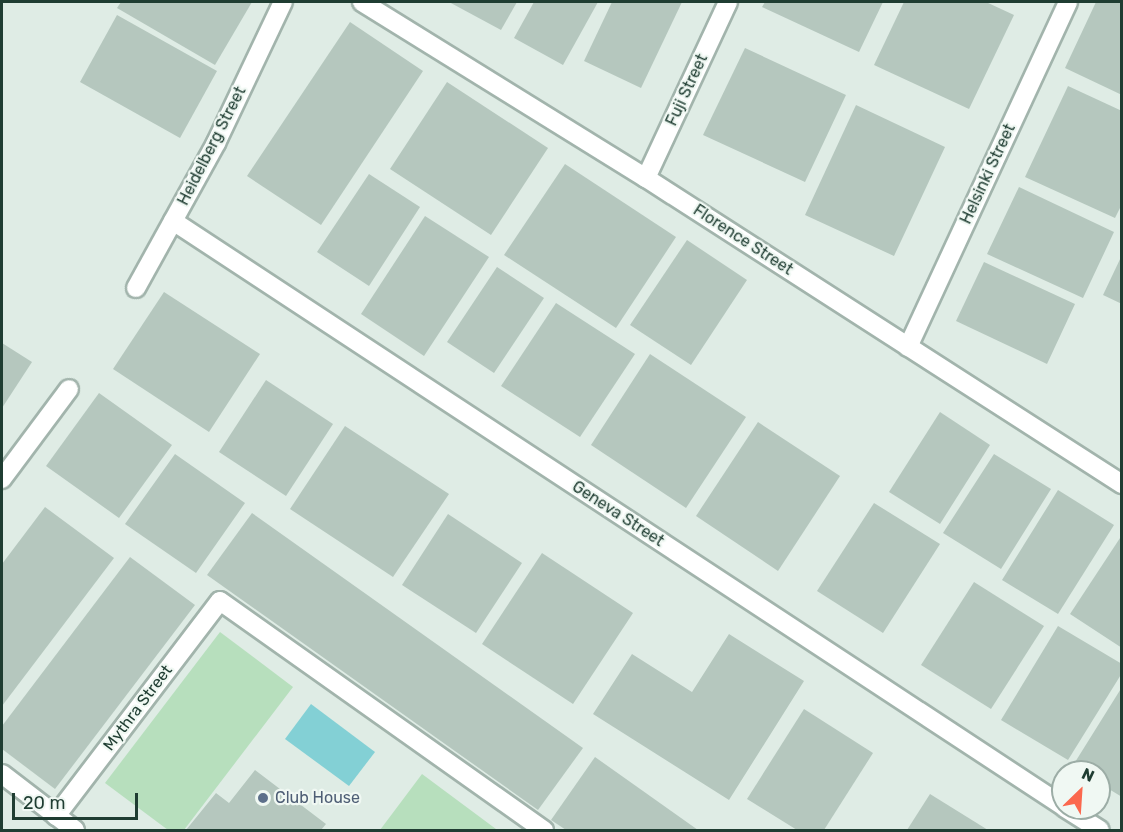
<!DOCTYPE html>
<html>
<head>
<meta charset="utf-8">
<style>
  body { margin:0 }
  #map { position:relative; width:1123px; height:832px; overflow:hidden; background:#dfece5; font-family:Rubik,sans-serif }
  div>[style] { position:absolute }
  .green>* { inset:0; background:#b7dfbd }
  .water>* { inset:0; background:#83d0d5 }
  .building>* { inset:0; background:#b5c7be }
  .roads { filter:drop-shadow(2px 0 #a2b4ac) drop-shadow(-2px 0 #a2b4ac) drop-shadow(0 2px #a2b4ac) drop-shadow(0 -2px #a2b4ac) }
  .street>* { height:18px; margin:-9px; padding:0 9px; transform-origin:9px; border-radius:9px; background:#fff }
  .dots>* { width:16px; height:16px; translate:-50% -50%; box-sizing:border-box; border:3px solid #f0f8f3; border-radius:50% }
  span { translate:-50% -50%; white-space:nowrap; text-align:center; line-height:1.15; -webkit-text-stroke:4.5px #f0f8f3; paint-order:stroke }
  .street-label { font-size:16px; color:#1f3d32 }
  .service-label { font-size:16px; color:#4e5e75 }
  .left { translate:0 -50%; text-align:left }
  .frame { position:absolute; inset:0; border:3px solid #1f3d32; pointer-events:none }
  .north { position:absolute; left:1051px; top:760px; width:60px; height:60px; box-sizing:border-box; background:#f0f8f3; border:2px solid #9cada6; border-radius:50%; rotate:25deg; font-size:16px; font-weight:700; line-height:24px; text-align:center; color:#1f3d32 }
  .north::after { content:''; display:block; margin:auto; width:21px; height:27px; background:#fb684e; clip-path:polygon(50% 0,100% 100%,50% 72%,0 100%) }
  .scale { position:absolute; left:12px; top:793px; width:126px; height:27px; box-sizing:border-box; border:3px solid #1f3d32; border-top:0; padding-left:8px; font-size:18px; line-height:21px; white-space:nowrap; color:#1f3d32; -webkit-text-stroke:4px #f0f8f3; paint-order:stroke }
</style>
</head>
<body>
<div id="map">
  <div class="green">
    <div style="clip-path:polygon(220px 632px,293px 687px,184px 830px,168px 830px,105px 783px)"></div>
    <div style="clip-path:polygon(422px 774px,496px 829px,495px 830px,380px 830px)"></div>
  </div>
  <div class="water">
    <div style="clip-path:polygon(311px 704px,375px 752px,349px 786px,285px 739px)"></div>
  </div>
  <div class="building">
    <div style="clip-path:polygon(121px 2px,252px 2px,215px 65px,117px 8px)"></div>
    <div style="clip-path:polygon(449px 2px,517px 2px,501px 30px)"></div>
    <div style="clip-path:polygon(534px 2px,598px 2px,563px 65px,514px 38px)"></div>
    <div style="clip-path:polygon(612px 2px,682px 2px,641px 88px,584px 61px)"></div>
    <div style="clip-path:polygon(765px 2px,883px 2px,859px 52px,762px 7px)"></div>
    <div style="clip-path:polygon(904px 2px,986px 2px,1014px 15px,969px 109px,874px 65px)"></div>
    <div style="clip-path:polygon(1096px 2px,1122px 2px,1122px 95px,1065px 68px)"></div>
    <div style="clip-path:polygon(117px 15px,217px 71px,180px 138px,80px 82px)"></div>
    <div style="clip-path:polygon(350px 22px,423px 71px,321px 225px,247px 176px)"></div>
    <div style="clip-path:polygon(745px 48px,846px 95px,805px 182px,703px 135px)"></div>
    <div style="clip-path:polygon(447px 82px,548px 148px,491px 235px,390px 169px)"></div>
    <div style="clip-path:polygon(1068px 86px,1122px 111px,1122px 204px,1115px 218px,1025px 177px)"></div>
    <div style="clip-path:polygon(856px 105px,945px 147px,894px 256px,805px 215px)"></div>
    <div style="clip-path:polygon(565px 164px,676px 237px,616px 328px,504px 255px)"></div>
    <div style="clip-path:polygon(369px 174px,420px 207px,369px 286px,317px 252px)"></div>
    <div style="clip-path:polygon(1019px 187px,1114px 232px,1083px 298px,987px 254px)"></div>
    <div style="clip-path:polygon(425px 216px,489px 257px,424px 356px,361px 314px)"></div>
    <div style="clip-path:polygon(687px 240px,747px 280px,691px 365px,630px 325px)"></div>
    <div style="clip-path:polygon(1122px 255px,1122px 304px,1103px 295px)"></div>
    <div style="clip-path:polygon(984px 262px,1075px 304px,1047px 364px,956px 321px)"></div>
    <div style="clip-path:polygon(497px 267px,544px 298px,494px 373px,447px 342px)"></div>
    <div style="clip-path:polygon(164px 292px,260px 354px,209px 432px,113px 369px)"></div>
    <div style="clip-path:polygon(556px 303px,635px 354px,580px 437px,501px 386px)"></div>
    <div style="clip-path:polygon(2px 343px,32px 362px,2px 408px)"></div>
    <div style="clip-path:polygon(650px 354px,746px 417px,686px 508px,591px 445px)"></div>
    <div style="clip-path:polygon(266px 380px,333px 424px,286px 496px,219px 452px)"></div>
    <div style="clip-path:polygon(99px 393px,172px 445px,119px 518px,46px 466px)"></div>
    <div style="clip-path:polygon(940px 412px,990px 445px,940px 524px,889px 492px)"></div>
    <div style="clip-path:polygon(758px 422px,840px 476px,778px 571px,696px 516px)"></div>
    <div style="clip-path:polygon(345px 426px,449px 494px,393px 577px,290px 509px)"></div>
    <div style="clip-path:polygon(175px 454px,245px 503px,196px 573px,125px 524px)"></div>
    <div style="clip-path:polygon(994px 454px,1051px 489px,1001px 569px,943px 533px)"></div>
    <div style="clip-path:polygon(1058px 490px,1114px 525px,1058px 614px,1002px 580px)"></div>
    <div style="clip-path:polygon(874px 503px,940px 544px,883px 633px,817px 591px)"></div>
    <div style="clip-path:polygon(45px 507px,114px 558px,2px 706px,2px 564px)"></div>
    <div style="clip-path:polygon(252px 513px,583px 748px,538px 810px,207px 575px)"></div>
    <div style="clip-path:polygon(448px 514px,522px 563px,476px 633px,402px 585px)"></div>
    <div style="clip-path:polygon(1122px 535px,1122px 648px,1070px 614px)"></div>
    <div style="clip-path:polygon(542px 553px,633px 613px,573px 704px,482px 644px)"></div>
    <div style="clip-path:polygon(130px 557px,195px 605px,55px 789px,2px 749px,2px 726px)"></div>
    <div style="clip-path:polygon(974px 582px,1044px 626px,991px 709px,921px 665px)"></div>
    <div style="clip-path:polygon(1058px 626px,1122px 664px,1122px 673px,1068px 760px,1001px 720px)"></div>
    <div style="clip-path:polygon(729px 634px,804px 681px,729px 800px,593px 714px,632px 654px,692px 692px)"></div>
    <div style="clip-path:polygon(1122px 687px,1122px 797px,1099px 783px,1099px 772px,1081px 772px,1072px 767px)"></div>
    <div style="clip-path:polygon(804px 709px,873px 753px,824px 830px,797px 830px,747px 799px)"></div>
    <div style="clip-path:polygon(595px 757px,698px 830px,566px 830px,551px 820px)"></div>
    <div style="clip-path:polygon(255px 770px,326px 824px,321px 830px,186px 830px,216px 793px,229px 803px)"></div>
    <div style="clip-path:polygon(930px 794px,988px 830px,907px 830px)"></div>
  </div>
  <div class="roads">
    <div class="street">
      <div style="left:362px;top:2px;width:334px;rotate:31.8deg"></div>
      <div style="left:646px;top:178px;width:566px;rotate:32.74deg"></div>
      <div style="left:646px;top:178px;width:194px;rotate:-65deg"></div>
      <div style="left:173px;top:221px;width:1065px;rotate:33.32deg"></div>
      <div style="left:136px;top:288px;width:166px;rotate:-61.1deg"></div>
      <div style="left:216px;top:143px;width:156px;rotate:-64.6deg"></div>
      <div style="left:908px;top:347px;width:380px;rotate:-65.1deg"></div>
      <div style="left:2px;top:479px;width:112px;rotate:-53.3deg"></div>
      <div style="left:2px;top:774px;width:92px;rotate:37.5deg"></div>
      <div style="left:1065px;top:808px;width:41px;rotate:32.2deg"></div>
      <div style="left:56px;top:816px;width:270px;rotate:-52.7deg"></div>
      <div style="left:220px;top:601px;width:397px;rotate:35.3deg"></div>
    </div>
  </div>
  <div class="dots">
    <div style="left:263px;top:798px;background:#5c6f8a"></div>
  </div>
  <div class="street-label">
    <span style="left:687px;top:90px;rotate:-65deg">Fuji Street</span>
    <span style="left:212px;top:146px;rotate:-63deg">Heidelberg Street</span>
    <span style="left:988px;top:174px;rotate:-65deg">Helsinki Street</span>
    <span style="left:743px;top:240px;rotate:33deg">Florence Street</span>
    <span style="left:618px;top:514px;rotate:33deg">Geneva Street</span>
    <span style="left:138px;top:708px;rotate:-53deg">Mythra Street</span>
  </div>
  <div class="service-label">
    <span class="left" style="left:275px;top:798px">Club House</span>
  </div>
  <div class="frame"></div>
  <div class="north">N</div>
  <div class="scale">20 m</div>
</div>
</body>
</html>
